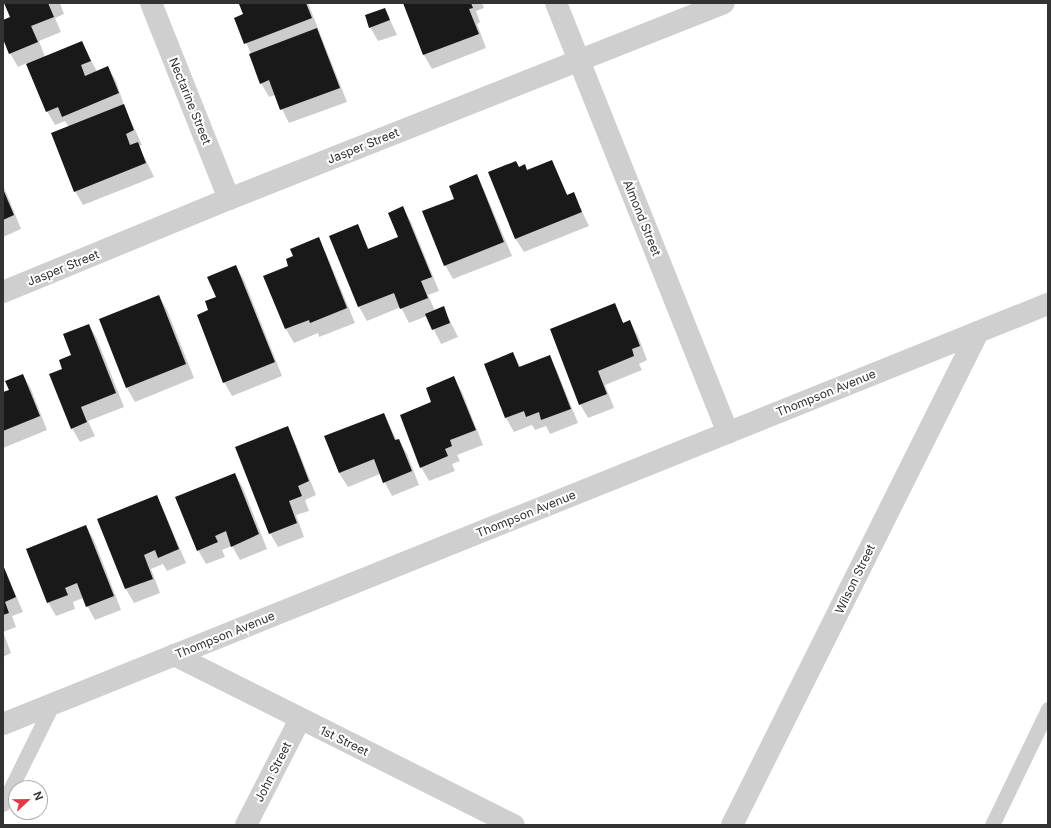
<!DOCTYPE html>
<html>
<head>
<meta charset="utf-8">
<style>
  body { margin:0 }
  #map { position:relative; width:1051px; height:828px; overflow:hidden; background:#fff; font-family:Inter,sans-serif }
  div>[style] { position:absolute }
  .shadow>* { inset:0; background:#0003 }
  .building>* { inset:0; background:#191919 }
  .service>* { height:15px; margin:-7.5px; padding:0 7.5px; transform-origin:7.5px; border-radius:7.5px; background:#cfcfcf }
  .minor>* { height:22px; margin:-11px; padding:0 11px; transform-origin:11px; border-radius:11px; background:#cfcfcf }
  span { translate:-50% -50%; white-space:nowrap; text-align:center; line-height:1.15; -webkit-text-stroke:4px #fff; paint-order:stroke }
  .street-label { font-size:12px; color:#323232 }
  .frame { position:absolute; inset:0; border:4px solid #323232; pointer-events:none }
  .north { position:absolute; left:8px; top:780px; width:40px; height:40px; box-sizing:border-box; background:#fff; border:1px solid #adadad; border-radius:50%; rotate:68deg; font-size:11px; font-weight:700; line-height:16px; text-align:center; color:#323232 }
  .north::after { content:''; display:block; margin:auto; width:14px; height:18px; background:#e33a4a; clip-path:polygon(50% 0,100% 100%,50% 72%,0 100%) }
</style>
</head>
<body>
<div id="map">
  <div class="shadow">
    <div style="clip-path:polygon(5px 3px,60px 3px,64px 14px,55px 18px,61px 32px,39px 41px,45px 57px,82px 42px,97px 72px,108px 67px,116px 81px,125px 108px,142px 145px,139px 146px,154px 177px,83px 205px,75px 191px,69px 127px,65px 121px,55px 125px,47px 111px,27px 63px,18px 67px,10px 53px,3px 37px,3px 21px,11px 18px)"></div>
    <div style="clip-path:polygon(243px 3px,308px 3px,347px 102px,289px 123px,275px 95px,269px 97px,261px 83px,251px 54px,235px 18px,244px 15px)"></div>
    <div style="clip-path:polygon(404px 3px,482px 3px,484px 8px,476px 11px,480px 22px,477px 24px,486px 48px,432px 69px,424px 55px)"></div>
    <div style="clip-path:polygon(385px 9px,397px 35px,378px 41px,370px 27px)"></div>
    <div style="clip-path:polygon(552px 161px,568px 196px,573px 193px,589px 226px,524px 252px,515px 238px,528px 171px)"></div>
    <div style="clip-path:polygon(476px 176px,484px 190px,512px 256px,453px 279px,445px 265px,455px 199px)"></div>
    <div style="clip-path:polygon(3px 185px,21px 229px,3px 237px)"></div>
    <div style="clip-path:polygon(403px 208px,411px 222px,439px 291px,428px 295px,435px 311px,443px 307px,458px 337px,441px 344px,427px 316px,409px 323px,401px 307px,367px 321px,359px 307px,357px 225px,369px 249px,399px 237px)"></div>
    <div style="clip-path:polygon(318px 239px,326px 253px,355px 323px,319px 337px,318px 333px,294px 343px,286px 329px,265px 276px,290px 266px)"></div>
    <div style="clip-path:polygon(236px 266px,244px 280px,282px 376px,232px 396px,224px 382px,209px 311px)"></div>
    <div style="clip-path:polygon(159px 296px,167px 310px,194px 378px,135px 402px,127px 388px,100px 320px)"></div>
    <div style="clip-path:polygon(614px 305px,624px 324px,630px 322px,638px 336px,647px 360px,639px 364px,642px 370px,605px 385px,614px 408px,588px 418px,580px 404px)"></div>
    <div style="clip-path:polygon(89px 325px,97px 339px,124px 407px,88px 421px,95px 436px,80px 442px,72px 428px,72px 355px)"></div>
    <div style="clip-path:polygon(513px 353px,521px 368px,549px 357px,557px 371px,578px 423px,550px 434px,546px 426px,535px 430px,532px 425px,514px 432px,506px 418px,485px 365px)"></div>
    <div style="clip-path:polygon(23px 375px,31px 389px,47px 430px,3px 448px,3px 393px,10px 390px)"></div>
    <div style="clip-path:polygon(454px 378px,462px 392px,483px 445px,457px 455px,460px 461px,452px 464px,455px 471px,429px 481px,421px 467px,433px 403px)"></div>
    <div style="clip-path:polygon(384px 414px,397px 441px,399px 440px,407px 454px,419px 485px,392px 496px,380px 474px,348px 487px,339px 473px)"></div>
    <div style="clip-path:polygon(287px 428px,295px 442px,316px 495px,305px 500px,309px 511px,296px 515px,304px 537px,278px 547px,270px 533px)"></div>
    <div style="clip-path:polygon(235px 474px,243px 488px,267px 549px,240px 560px,232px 546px,222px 550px,225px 557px,206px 564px,198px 550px)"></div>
    <div style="clip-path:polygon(156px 497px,164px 511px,186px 563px,167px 571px,163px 564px,151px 569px,160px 593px,134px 603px,126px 589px,98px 520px)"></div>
    <div style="clip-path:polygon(86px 526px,94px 540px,121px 610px,95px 620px,83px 598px,73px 602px,75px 609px,56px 616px,48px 602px)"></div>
    <div style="clip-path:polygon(3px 565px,23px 612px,12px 616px,16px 627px,3px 632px,11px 653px,3px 657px)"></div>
  </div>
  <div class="building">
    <div style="clip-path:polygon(4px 3px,48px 3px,54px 17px,31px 26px,38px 42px,9px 54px,3px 39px,3px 20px,10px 17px)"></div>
    <div style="clip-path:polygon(241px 3px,306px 3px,312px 18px,244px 44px,234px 18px,243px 14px,239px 4px)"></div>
    <div style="clip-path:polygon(403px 3px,471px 3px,473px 8px,469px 9px,479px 34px,423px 55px)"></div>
    <div style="clip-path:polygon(385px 8px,390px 20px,369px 28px,365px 15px)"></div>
    <div style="clip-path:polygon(317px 28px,340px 88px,280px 110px,269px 80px,260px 84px,249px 54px)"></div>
    <div style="clip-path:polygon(82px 41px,91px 61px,81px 65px,85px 76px,108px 66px,119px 93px,62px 117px,58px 107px,46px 112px,26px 64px)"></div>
    <div style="clip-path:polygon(124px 104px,134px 130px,126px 134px,130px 145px,138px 142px,146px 163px,74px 192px,51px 133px)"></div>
    <div style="clip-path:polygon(552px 160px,567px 195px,574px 192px,582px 212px,515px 239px,488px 172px,516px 161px,519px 167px,525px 164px,527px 170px)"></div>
    <div style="clip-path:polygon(477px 174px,504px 242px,444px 266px,422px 211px,454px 199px,449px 186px)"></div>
    <div style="clip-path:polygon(3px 189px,14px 215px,3px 220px)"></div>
    <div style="clip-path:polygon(403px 206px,432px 277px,421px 281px,428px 298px,400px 309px,394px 293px,358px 307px,329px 236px,358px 224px,368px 249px,398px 237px,388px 213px)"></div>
    <div style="clip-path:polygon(319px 237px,347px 308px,310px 323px,309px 320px,285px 329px,263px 276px,288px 266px,286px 259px,293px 256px,290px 249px)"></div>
    <div style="clip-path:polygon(236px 265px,275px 362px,223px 383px,197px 315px,208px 310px,205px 301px,216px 297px,207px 277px)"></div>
    <div style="clip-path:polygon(159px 295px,186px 364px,126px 388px,99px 319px)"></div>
    <div style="clip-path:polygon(615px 303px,623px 323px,630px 320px,640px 346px,632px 349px,634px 356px,598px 371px,607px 394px,579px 405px,550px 329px)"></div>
    <div style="clip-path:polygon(444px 306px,450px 323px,432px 330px,425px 314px)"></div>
    <div style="clip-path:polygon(89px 324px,116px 393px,81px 407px,87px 422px,71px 429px,49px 374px,62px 369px,59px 360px,71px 355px,63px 334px)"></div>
    <div style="clip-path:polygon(513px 352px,519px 367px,550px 355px,571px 409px,541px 420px,539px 412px,526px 417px,524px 411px,505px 418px,484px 364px)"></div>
    <div style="clip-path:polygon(23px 374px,40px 416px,3px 431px,3px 392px,9px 390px,5px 381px)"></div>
    <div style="clip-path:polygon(454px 376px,476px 430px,450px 440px,452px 446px,445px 449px,448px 456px,420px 468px,400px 415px,431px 402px,426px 388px)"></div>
    <div style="clip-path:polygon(384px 413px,395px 440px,399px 439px,412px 471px,383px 483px,374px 459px,339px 473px,324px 436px)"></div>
    <div style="clip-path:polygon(288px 426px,309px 481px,298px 486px,302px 496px,289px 501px,297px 523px,269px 534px,235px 447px)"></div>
    <div style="clip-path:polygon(235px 473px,259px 534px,231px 547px,226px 531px,215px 536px,218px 542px,197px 551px,175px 497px)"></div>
    <div style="clip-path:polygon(157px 495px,179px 549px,158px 558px,155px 550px,144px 555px,153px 579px,125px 589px,97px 519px)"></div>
    <div style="clip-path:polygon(86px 525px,114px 596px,86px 607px,77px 583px,65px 588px,68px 595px,47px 603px,26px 549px)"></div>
    <div style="clip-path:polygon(3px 565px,16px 597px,5px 602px,9px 613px,3px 615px)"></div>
  </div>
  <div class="service">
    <div style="left:3px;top:804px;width:110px;rotate:-63.7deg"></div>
    <div style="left:992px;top:825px;width:129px;rotate:-64.2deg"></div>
  </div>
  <div class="minor">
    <div style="left:151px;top:3px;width:211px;rotate:68.3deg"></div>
    <div style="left:556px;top:3px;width:463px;rotate:68.2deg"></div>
    <div style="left:3px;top:292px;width:244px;rotate:-22.4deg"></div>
    <div style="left:229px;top:199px;width:532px;rotate:-21.6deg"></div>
    <div style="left:174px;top:655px;width:380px;rotate:26.6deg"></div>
    <div style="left:3px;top:724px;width:1126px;rotate:-21.9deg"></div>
    <div style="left:246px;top:825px;width:119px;rotate:-63deg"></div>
    <div style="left:732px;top:825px;width:551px;rotate:-63.48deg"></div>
  </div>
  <div class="street-label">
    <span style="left:190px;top:101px;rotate:68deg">Nectarine Street</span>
    <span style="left:363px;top:146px;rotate:-22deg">Jasper Street</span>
    <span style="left:642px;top:218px;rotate:68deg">Almond Street</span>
    <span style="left:63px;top:268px;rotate:-22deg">Jasper Street</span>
    <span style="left:826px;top:393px;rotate:-22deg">Thompson Avenue</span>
    <span style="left:526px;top:514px;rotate:-22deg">Thompson Avenue</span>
    <span style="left:855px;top:579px;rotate:-64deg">Wilson Street</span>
    <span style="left:225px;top:635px;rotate:-22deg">Thompson Avenue</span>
    <span style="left:344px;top:741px;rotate:26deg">1st Street</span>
    <span style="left:273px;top:772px;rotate:-63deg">John Street</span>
  </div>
  <div class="frame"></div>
  <div class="north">N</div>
</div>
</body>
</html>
